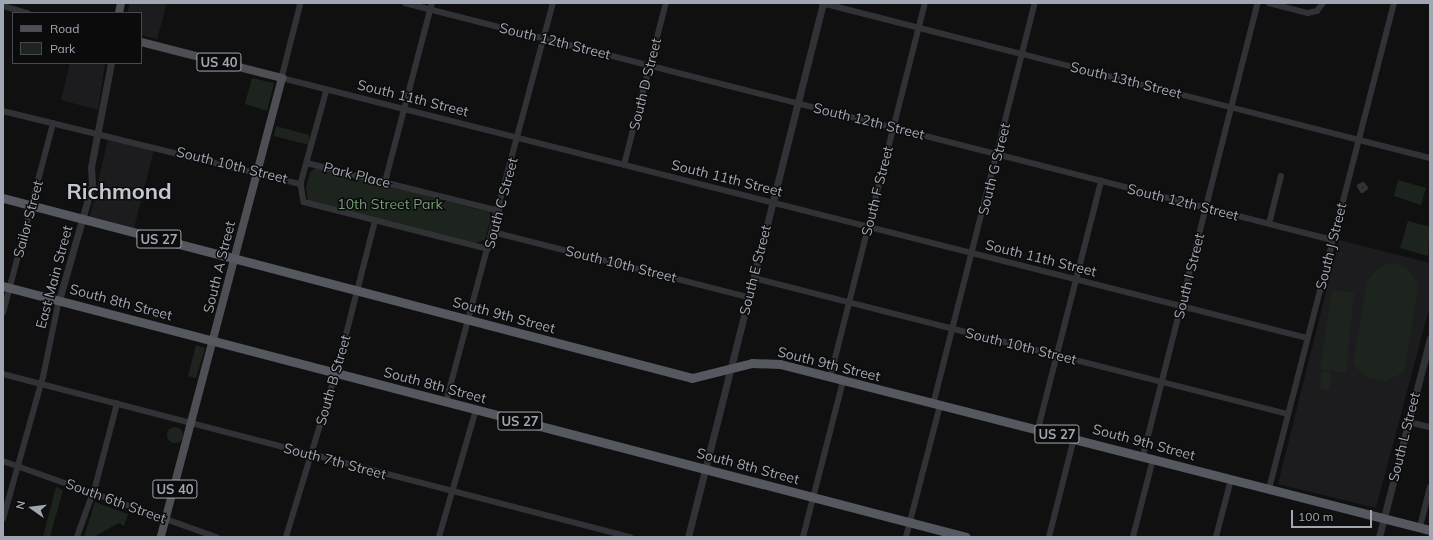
<!DOCTYPE html>
<html>
<head>
<meta charset="utf-8">
<style>
  body { margin:0 }
  #map { position:relative; width:1433px; height:540px; overflow:hidden; background:#101011; font-family:Mulish,sans-serif }
  div>[style] { position:absolute }
  .built>* { inset:0; background:#1c1c1e }
  .green>* { inset:0; background:#1c241d }
  .round { border-radius:50% }
  .pedestrian>* { height:4px; margin:-2px; padding:0 2px; transform-origin:2px; border-radius:2px; background:#313236 }
  .minor>* { height:5.5px; margin:-2.75px; padding:0 2.75px; transform-origin:2.75px; border-radius:2.75px; background:#313236 }
  .tertiary>* { height:7px; margin:-3.5px; padding:0 3.5px; transform-origin:3.5px; border-radius:3.5px; background:#313236 }
  .primary>* { height:8px; margin:-4px; padding:0 4px; transform-origin:4px; border-radius:4px; background:#4d4f55 }
  .trunk>* { height:9px; margin:-4.5px; padding:0 4.5px; transform-origin:4.5px; border-radius:4.5px; background:#55585e }
  span { translate:-50% -50%; white-space:nowrap; text-align:center; line-height:1.15; -webkit-text-stroke:3px #0b0b0c; paint-order:stroke }
  .shield-label span { padding:1px 3px; background:#0b0b0c; border:1px solid; border-radius:3px; -webkit-text-stroke-width:0 }
  .shield-label { font-size:13px; color:#a1a7b2; font-weight:700 }
  .street-label { font-size:14px; color:#a1a7b2 }
  .park-label { font-size:14px; color:#779e78 }
  .town-label { font-size:22px; color:#c2c6cf; font-weight:700 }
  .frame { position:absolute; inset:0; border:4px solid #a1a7b2; pointer-events:none }
  .legend { position:absolute; left:12px; top:12px; width:130px; height:52px; box-sizing:border-box; background:#0b0b0c; border:1px solid #47494e; margin:0; padding:5px 7px; list-style:none; font-size:12px; color:#a1a7b2 }
  .legend li { display:flex; align-items:center; gap:8px; height:20px }
  .legend b { width:20px; border:1px solid #47494e }
  .north { position:absolute; left:12px; top:488px; width:40px; height:40px; -webkit-text-stroke:3px #0b0b0c; paint-order:stroke; rotate:284deg; font-size:11px; font-weight:700; line-height:16px; text-align:center; color:#a1a7b2 }
  .north::after { content:''; display:block; margin:auto; width:14px; height:18px; background:#a1a7b2; clip-path:polygon(50% 0,100% 100%,50% 72%,0 100%) }
  .scale { position:absolute; left:1291px; top:510px; width:81px; height:18px; box-sizing:border-box; border:2px solid #a1a7b2; border-top:0; padding-left:5px; font-size:12px; line-height:14px; white-space:nowrap; color:#a1a7b2; -webkit-text-stroke:3px #0b0b0c; paint-order:stroke }
</style>
</head>
<body>
<div id="map">
  <div class="built">
    <div style="clip-path:polygon(129px 3px,167px 3px,157px 39px,141px 35px,141px 13px,128px 13px)"></div>
    <div style="clip-path:polygon(70px 63px,105px 63px,98px 110px,61px 100px)"></div>
    <div style="clip-path:polygon(108px 139px,154px 150px,134px 228px,90px 216px)"></div>
    <div style="clip-path:polygon(1339px 240px,1430px 263px,1430px 305px,1376px 508px,1278px 484px)"></div>
  </div>
  <div class="green">
    <div style="clip-path:polygon(252px 78px,274px 83px,267px 111px,245px 104px)"></div>
    <div style="clip-path:polygon(276px 126px,309px 135px,309px 145px,274px 136px)"></div>
    <div style="clip-path:polygon(316px 168px,489px 212px,491px 218px,485px 240px,475px 243px,308px 201px,306px 188px,310px 172px)"></div>
    <div style="clip-path:polygon(1398px 180px,1426px 188px,1421px 205px,1394px 196px)"></div>
    <div style="clip-path:polygon(1408px 221px,1430px 227px,1428px 256px,1400px 248px)"></div>
    <div style="clip-path:polygon(1382px 265px,1396px 263px,1407px 268px,1417px 281px,1418px 291px,1404px 372px,1385px 382px,1364px 376px,1353px 363px,1367px 280px)"></div>
    <div style="clip-path:polygon(1332px 290px,1354px 293px,1346px 373px,1320px 369px)"></div>
    <div style="clip-path:polygon(196px 345px,205px 348px,196px 378px,188px 376px)"></div>
    <div style="clip-path:polygon(1321px 371px,1329px 372px,1332px 379px,1329px 391px,1320px 389px)"></div>
    <div class="round" style="left:167px;top:427px;width:16px;height:16px"></div>
    <div style="clip-path:polygon(56px 487px,63px 490px,50px 537px,43px 537px)"></div>
    <div style="clip-path:polygon(95px 502px,128px 514px,124px 526px,119px 523px,93px 537px,84px 537px)"></div>
  </div>
  <div class="pedestrian">
    <div style="left:1363px;top:184px;width:5px;rotate:53deg"></div>
    <div style="left:1366px;top:188px;width:5px;rotate:143deg"></div>
    <div style="left:1362px;top:191px;width:6px;rotate:-121deg"></div>
    <div style="left:1359px;top:186px;width:4px;rotate:-27deg"></div>
  </div>
  <div class="minor">
    <div style="left:301px;top:3px;width:77px;rotate:104.2deg"></div>
    <div style="left:282px;top:78px;width:1057px;rotate:14.23deg"></div>
    <div style="left:405px;top:3px;width:958px;rotate:14.33deg"></div>
    <div style="left:822px;top:3px;width:627px;rotate:14.3deg"></div>
    <div style="left:1269px;top:3px;width:40px;rotate:14.4deg"></div>
    <div style="left:1308px;top:13px;width:9px;rotate:-13deg"></div>
    <div style="left:1317px;top:11px;width:10px;rotate:-53deg"></div>
    <div style="left:3px;top:6px;width:26px;rotate:16deg"></div>
    <div style="left:327px;top:90px;width:98px;rotate:105.5deg"></div>
    <div style="left:301px;top:184px;width:18px;rotate:81deg"></div>
    <div style="left:304px;top:202px;width:190px;rotate:14.3deg"></div>
    <div style="left:3px;top:111px;width:307px;rotate:13.8deg"></div>
    <div style="left:307px;top:163px;width:198px;rotate:14deg"></div>
    <div style="left:624px;top:165px;width:167px;rotate:-75.5deg"></div>
    <div style="left:385px;top:182px;width:185px;rotate:-75.3deg"></div>
    <div style="left:1269px;top:224px;width:49px;rotate:-76deg"></div>
    <div style="left:493px;top:232px;width:263px;rotate:14.3deg"></div>
    <div style="left:754px;top:278px;width:551px;rotate:14.29deg"></div>
    <div style="left:3px;top:313px;width:196px;rotate:-75.2deg"></div>
    <div style="left:3px;top:374px;width:648px;rotate:14.57deg"></div>
    <div style="left:830px;top:378px;width:387px;rotate:-75.8deg"></div>
    <div style="left:446px;top:402px;width:413px;rotate:-75deg"></div>
    <div style="left:933px;top:405px;width:415px;rotate:-75.8deg"></div>
    <div style="left:1408px;top:422px;width:23px;rotate:13deg"></div>
    <div style="left:1038px;top:429px;width:256px;rotate:-75.7deg"></div>
    <div style="left:1143px;top:456px;width:467px;rotate:-75.8deg"></div>
    <div style="left:3px;top:461px;width:227px;rotate:19.6deg"></div>
    <div style="left:1269px;top:489px;width:502px;rotate:-75.58deg"></div>
    <div style="left:3px;top:519px;width:148px;rotate:-74.3deg"></div>
    <div style="left:43px;top:377px;width:79px;rotate:-78.3deg"></div>
    <div style="left:1420px;top:527px;width:41px;rotate:-76deg"></div>
    <div style="left:77px;top:537px;width:56px;rotate:-70.3deg"></div>
    <div style="left:96px;top:484px;width:83px;rotate:-75.3deg"></div>
    <div style="left:286px;top:537px;width:179px;rotate:-73.1deg"></div>
    <div style="left:338px;top:366px;width:150px;rotate:-75.7deg"></div>
    <div style="left:439px;top:537px;width:132px;rotate:-73.8deg"></div>
    <div style="left:803px;top:537px;width:161px;rotate:-75.6deg"></div>
    <div style="left:906px;top:537px;width:135px;rotate:-75.5deg"></div>
    <div style="left:1049px;top:537px;width:102px;rotate:-75.8deg"></div>
    <div style="left:1133px;top:537px;width:81px;rotate:-75.6deg"></div>
    <div style="left:1216px;top:537px;width:59px;rotate:-75.3deg"></div>
  </div>
  <div class="tertiary">
    <div style="left:59px;top:300px;width:120px;rotate:-74deg"></div>
    <div style="left:92px;top:185px;width:18px;rotate:-93deg"></div>
    <div style="left:91px;top:167px;width:106px;rotate:-79.1deg"></div>
    <div style="left:688px;top:537px;width:551px;rotate:-75.81deg"></div>
    <div style="left:1379px;top:537px;width:205px;rotate:-75.6deg"></div>
  </div>
  <div class="primary">
    <div style="left:119px;top:13px;width:10px;rotate:-79deg"></div>
    <div style="left:141px;top:42px;width:146px;rotate:14.3deg"></div>
    <div style="left:282px;top:78px;width:475px;rotate:104.8deg"></div>
  </div>
  <div class="trunk">
    <div style="left:3px;top:198px;width:712px;rotate:14.64deg"></div>
    <div style="left:692px;top:378px;width:62px;rotate:-14deg"></div>
    <div style="left:752px;top:363px;width:28px;rotate:2deg"></div>
    <div style="left:780px;top:364px;width:671px;rotate:14.33deg"></div>
    <div style="left:3px;top:286px;width:995px;rotate:14.61deg"></div>
  </div>
  <div class="shield-label">
    <span style="left:219px;top:62px">US 40</span>
    <span style="left:159px;top:239px">US 27</span>
    <span style="left:520px;top:421px">US 27</span>
    <span style="left:1057px;top:434px">US 27</span>
    <span style="left:175px;top:489px">US 40</span>
  </div>
  <div class="street-label">
    <span style="left:555px;top:41px;rotate:14deg">South 12th Street</span>
    <span style="left:1126px;top:80px;rotate:14deg">South 13th Street</span>
    <span style="left:645px;top:84px;rotate:-76deg">South D Street</span>
    <span style="left:413px;top:98px;rotate:14deg">South 11th Street</span>
    <span style="left:869px;top:121px;rotate:14deg">South 12th Street</span>
    <span style="left:232px;top:165px;rotate:14deg">South 10th Street</span>
    <span style="left:994px;top:169px;rotate:-76deg">South G Street</span>
    <span style="left:357px;top:175px;rotate:14deg">Park Place</span>
    <span style="left:727px;top:178px;rotate:14deg">South 11th Street</span>
    <span style="left:877px;top:191px;rotate:-76deg">South F Street</span>
    <span style="left:1183px;top:202px;rotate:14deg">South 12th Street</span>
    <span style="left:501px;top:203px;rotate:-75deg">South C Street</span>
    <span style="left:28px;top:219px;rotate:-75deg">Sailor Street</span>
    <span style="left:1331px;top:246px;rotate:-76deg">South J Street</span>
    <span style="left:1041px;top:258px;rotate:14deg">South 11th Street</span>
    <span style="left:621px;top:264px;rotate:14deg">South 10th Street</span>
    <span style="left:219px;top:267px;rotate:-76deg">South A Street</span>
    <span style="left:755px;top:270px;rotate:-76deg">South E Street</span>
    <span style="left:1189px;top:276px;rotate:-76deg">South I Street</span>
    <span style="left:54px;top:277px;rotate:-75deg">East Main Street</span>
    <span style="left:121px;top:302px;rotate:15deg">South 8th Street</span>
    <span style="left:504px;top:315px;rotate:15deg">South 9th Street</span>
    <span style="left:1021px;top:346px;rotate:14deg">South 10th Street</span>
    <span style="left:829px;top:364px;rotate:14deg">South 9th Street</span>
    <span style="left:333px;top:380px;rotate:-74deg">South B Street</span>
    <span style="left:435px;top:385px;rotate:15deg">South 8th Street</span>
    <span style="left:1404px;top:437px;rotate:-76deg">South L Street</span>
    <span style="left:1144px;top:442px;rotate:15deg">South 9th Street</span>
    <span style="left:335px;top:461px;rotate:15deg">South 7th Street</span>
    <span style="left:748px;top:466px;rotate:15deg">South 8th Street</span>
    <span style="left:116px;top:501px;rotate:20deg">South 6th Street</span>
  </div>
  <div class="park-label">
    <span style="left:390px;top:204px">10th Street Park</span>
  </div>
  <div class="town-label">
    <span style="left:119px;top:192px">Richmond</span>
  </div>
  <div class="frame"></div>
  <ul class="legend">
  <li><b style="height:5px;background:#4d4f55"></b>Road</li>
  <li><b style="height:11px;background:#1c241d"></b>Park</li>
  </ul>
  <div class="north">N</div>
  <div class="scale">100 m</div>
</div>
</body>
</html>
